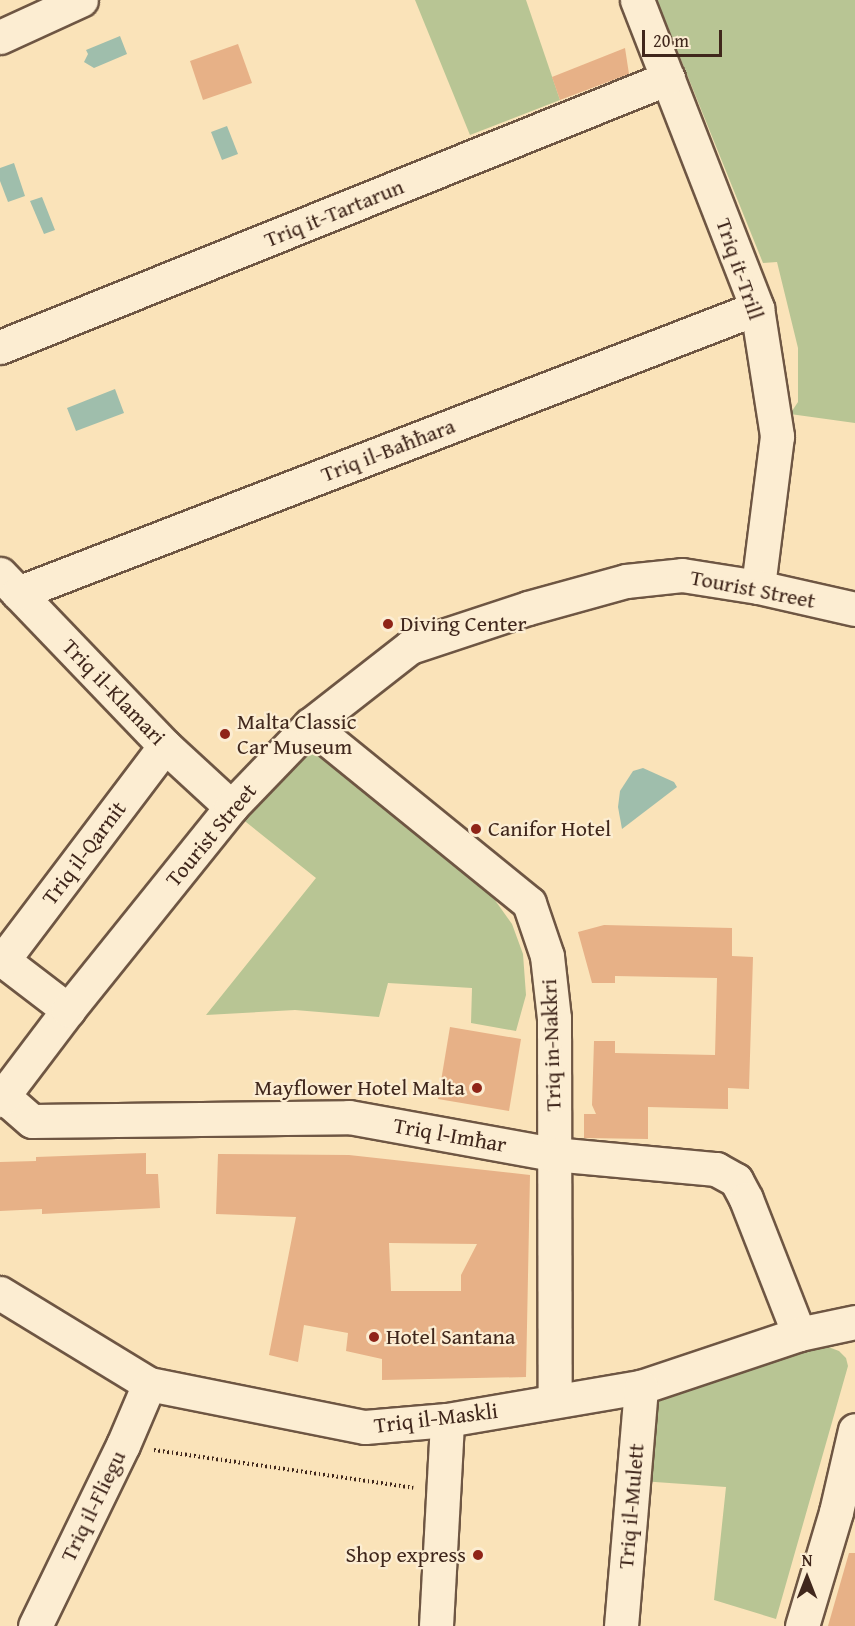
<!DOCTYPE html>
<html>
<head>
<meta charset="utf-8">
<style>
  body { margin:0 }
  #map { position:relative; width:855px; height:1626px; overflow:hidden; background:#fae3b9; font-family:"Gentium Book Plus",serif }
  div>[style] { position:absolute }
  .green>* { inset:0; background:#b8c594 }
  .water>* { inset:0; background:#9fbeac }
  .building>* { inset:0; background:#e7b187 }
  .path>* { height:4px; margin-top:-2px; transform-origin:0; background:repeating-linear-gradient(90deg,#40271c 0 1.5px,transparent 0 4.5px) }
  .roads { filter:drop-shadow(2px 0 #6e5643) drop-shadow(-2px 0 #6e5643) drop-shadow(0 2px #6e5643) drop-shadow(0 -2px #6e5643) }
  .minor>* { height:33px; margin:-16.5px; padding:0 16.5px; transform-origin:16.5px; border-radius:16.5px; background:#fcedd2 }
  .dots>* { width:16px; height:16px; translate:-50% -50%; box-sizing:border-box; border:3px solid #fcedd2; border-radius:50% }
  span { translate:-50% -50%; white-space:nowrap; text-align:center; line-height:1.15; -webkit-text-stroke:4.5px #fcedd2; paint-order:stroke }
  .street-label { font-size:22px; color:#40271c }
  .poi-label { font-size:22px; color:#40271c }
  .left { translate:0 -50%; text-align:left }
  .right { translate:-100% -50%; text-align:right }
  .north { position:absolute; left:777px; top:1548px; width:60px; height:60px; -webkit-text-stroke:4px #fcedd2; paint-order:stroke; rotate:0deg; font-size:16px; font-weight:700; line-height:24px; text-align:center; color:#40271c }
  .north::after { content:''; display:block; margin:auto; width:21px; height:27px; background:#40271c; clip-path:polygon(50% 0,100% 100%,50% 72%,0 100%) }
  .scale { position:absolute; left:642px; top:30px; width:80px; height:27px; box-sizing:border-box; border:3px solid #40271c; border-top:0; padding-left:8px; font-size:18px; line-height:21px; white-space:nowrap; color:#40271c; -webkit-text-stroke:4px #fcedd2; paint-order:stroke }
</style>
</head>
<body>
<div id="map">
  <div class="green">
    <div style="clip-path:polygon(415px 0,526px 0,560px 100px,470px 135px)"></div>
    <div style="clip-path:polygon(657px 0,855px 0,855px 423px,790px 414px,798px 402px,798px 348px,777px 262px,763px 263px)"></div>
    <div style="clip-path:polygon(309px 749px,482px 882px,512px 924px,523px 954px,526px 995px,516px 1031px,471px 1023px,472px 988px,388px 983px,379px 1017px,295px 1010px,206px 1015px,316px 878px,241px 818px)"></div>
    <div style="clip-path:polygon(823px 1345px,839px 1351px,846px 1358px,848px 1366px,776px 1619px,714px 1600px,726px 1487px,641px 1481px,650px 1400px,661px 1390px)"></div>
  </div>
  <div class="water">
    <div style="clip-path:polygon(120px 36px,127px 54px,94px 68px,84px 62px,88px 54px,86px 50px)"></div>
    <div style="clip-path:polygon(227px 126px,238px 154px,222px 160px,211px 132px)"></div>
    <div style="clip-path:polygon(14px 163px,25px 196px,8px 202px,0 181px,0 168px)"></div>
    <div style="clip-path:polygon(42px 197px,55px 230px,44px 234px,30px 201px)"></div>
    <div style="clip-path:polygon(115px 389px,124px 413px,76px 431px,67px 408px)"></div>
    <div style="clip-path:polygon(643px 768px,674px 782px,677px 787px,622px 829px,618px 807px,620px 791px,633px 771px)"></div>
  </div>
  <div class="building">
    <div style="clip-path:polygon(238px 44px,252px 83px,203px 100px,190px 61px)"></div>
    <div style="clip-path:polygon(625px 48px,629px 74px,560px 100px,552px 77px)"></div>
    <div style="clip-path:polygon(604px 925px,732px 928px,732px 956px,753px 957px,749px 1089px,728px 1088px,728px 1109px,648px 1107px,648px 1139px,584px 1138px,584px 1114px,596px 1114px,592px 1105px,594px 1041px,615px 1041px,615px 1053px,715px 1055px,717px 978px,615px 976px,615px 983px,592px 983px,578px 932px)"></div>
    <div style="clip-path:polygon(450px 1027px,521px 1039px,509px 1111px,438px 1099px)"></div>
    <div style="clip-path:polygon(146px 1153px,146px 1174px,158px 1174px,160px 1208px,42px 1214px,42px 1209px,0 1211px,0 1162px,36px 1161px,36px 1157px)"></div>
    <div style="clip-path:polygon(evenodd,218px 1154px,349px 1155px,530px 1175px,526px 1377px,382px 1380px,382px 1359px,346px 1351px,348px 1333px,304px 1325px,298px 1362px,269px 1355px,296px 1217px,216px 1214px,218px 1154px,389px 1243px,477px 1244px,461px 1275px,461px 1291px,391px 1291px,389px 1243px)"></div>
    <div style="clip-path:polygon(849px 1553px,855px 1553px,855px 1626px,828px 1626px)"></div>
  </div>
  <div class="path">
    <div style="left:154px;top:1450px;width:262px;rotate:8.3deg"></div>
  </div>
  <div class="roads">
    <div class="minor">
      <div style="left:637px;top:0;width:331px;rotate:68.7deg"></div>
      <div style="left:757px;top:308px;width:130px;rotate:81.1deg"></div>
      <div style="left:777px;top:436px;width:152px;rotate:97.2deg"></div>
      <div style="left:0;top:37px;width:89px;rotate:-24.6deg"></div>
      <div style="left:0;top:347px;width:720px;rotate:-21.93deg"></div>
      <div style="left:0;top:574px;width:238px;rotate:46.2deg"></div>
      <div style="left:165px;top:746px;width:90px;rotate:42.7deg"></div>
      <div style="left:18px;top:593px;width:792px;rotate:-21.09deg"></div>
      <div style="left:310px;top:725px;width:282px;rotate:39.1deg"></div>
      <div style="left:529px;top:903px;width:56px;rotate:71.2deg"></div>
      <div style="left:547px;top:956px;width:62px;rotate:83.6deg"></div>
      <div style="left:554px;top:1018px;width:382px;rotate:89.9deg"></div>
      <div style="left:0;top:958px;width:86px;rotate:37.4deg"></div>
      <div style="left:3px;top:960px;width:268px;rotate:-52.9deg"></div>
      <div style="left:3px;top:1096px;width:38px;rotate:41deg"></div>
      <div style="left:32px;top:1121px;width:317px;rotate:-0.7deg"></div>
      <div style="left:349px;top:1117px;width:207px;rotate:10.3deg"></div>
      <div style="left:553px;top:1154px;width:164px;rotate:5.3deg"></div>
      <div style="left:716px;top:1169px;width:23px;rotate:29deg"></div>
      <div style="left:736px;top:1180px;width:21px;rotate:62deg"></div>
      <div style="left:746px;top:1199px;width:145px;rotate:68.6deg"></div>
      <div style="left:0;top:1100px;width:113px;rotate:-52.9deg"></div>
      <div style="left:68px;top:1010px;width:260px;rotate:-51.2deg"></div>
      <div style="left:231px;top:807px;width:114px;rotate:-46.1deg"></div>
      <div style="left:310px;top:725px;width:127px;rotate:-38deg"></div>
      <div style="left:410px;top:647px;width:124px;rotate:-18.3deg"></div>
      <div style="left:528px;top:608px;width:102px;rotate:-15.4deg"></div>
      <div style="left:626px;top:581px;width:56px;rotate:-6.1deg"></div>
      <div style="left:682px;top:575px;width:77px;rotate:9deg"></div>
      <div style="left:758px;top:587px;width:99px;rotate:12.8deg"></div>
      <div style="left:0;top:1293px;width:175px;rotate:31.4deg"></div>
      <div style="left:149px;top:1384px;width:220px;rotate:11.3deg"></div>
      <div style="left:365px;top:1427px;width:82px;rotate:-4.9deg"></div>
      <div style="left:447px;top:1420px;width:197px;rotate:-9.7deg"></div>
      <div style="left:641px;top:1387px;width:167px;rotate:-18.5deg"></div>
      <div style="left:799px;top:1334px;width:57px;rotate:-12.1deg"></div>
      <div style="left:35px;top:1626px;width:201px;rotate:-64.1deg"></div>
      <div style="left:123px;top:1445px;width:66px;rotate:-66.9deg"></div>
      <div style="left:436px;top:1626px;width:206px;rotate:-86.9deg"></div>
      <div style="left:621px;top:1626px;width:240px;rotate:-85.2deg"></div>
      <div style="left:802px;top:1626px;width:119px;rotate:-73.4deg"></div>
      <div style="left:836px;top:1512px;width:84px;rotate:-77deg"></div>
    </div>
  </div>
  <div class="dots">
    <div style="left:388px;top:624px;background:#8f2418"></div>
    <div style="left:225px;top:734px;background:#8f2418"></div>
    <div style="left:476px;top:829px;background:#8f2418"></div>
    <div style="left:477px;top:1088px;background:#8f2418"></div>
    <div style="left:374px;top:1337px;background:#8f2418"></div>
    <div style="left:478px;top:1555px;background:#8f2418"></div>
  </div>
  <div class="street-label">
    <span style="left:334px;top:213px;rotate:-22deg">Triq it-Tartarun</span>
    <span style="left:740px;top:269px;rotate:71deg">Triq it-Trill</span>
    <span style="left:388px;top:450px;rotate:-21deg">Triq il-Baħħara</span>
    <span style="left:753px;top:589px;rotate:11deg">Tourist Street</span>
    <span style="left:114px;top:692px;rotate:46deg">Triq il-Klamari</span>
    <span style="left:211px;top:835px;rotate:-50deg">Tourist Street</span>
    <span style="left:84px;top:853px;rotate:-53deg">Triq il-Qarnit</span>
    <span style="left:551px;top:1045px;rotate:-92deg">Triq in-Nakkri</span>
    <span style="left:450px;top:1135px;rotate:10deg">Triq l-Imħar</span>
    <span style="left:436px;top:1418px;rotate:-7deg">Triq il-Maskli</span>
    <span style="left:93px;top:1506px;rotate:-64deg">Triq il-Fliegu</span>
    <span style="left:631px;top:1506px;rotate:-85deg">Triq il-Mulett</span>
  </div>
  <div class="poi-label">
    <span class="left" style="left:400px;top:624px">Diving Center</span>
    <span class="left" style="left:237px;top:734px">Malta Classic<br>Car Museum</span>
    <span class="left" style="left:488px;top:829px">Canifor Hotel</span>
    <span class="right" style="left:465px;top:1088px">Mayflower Hotel Malta</span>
    <span class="left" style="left:386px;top:1337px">Hotel Santana</span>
    <span class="right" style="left:466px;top:1555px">Shop express</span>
  </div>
  <div class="north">N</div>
  <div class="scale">20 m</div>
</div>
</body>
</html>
